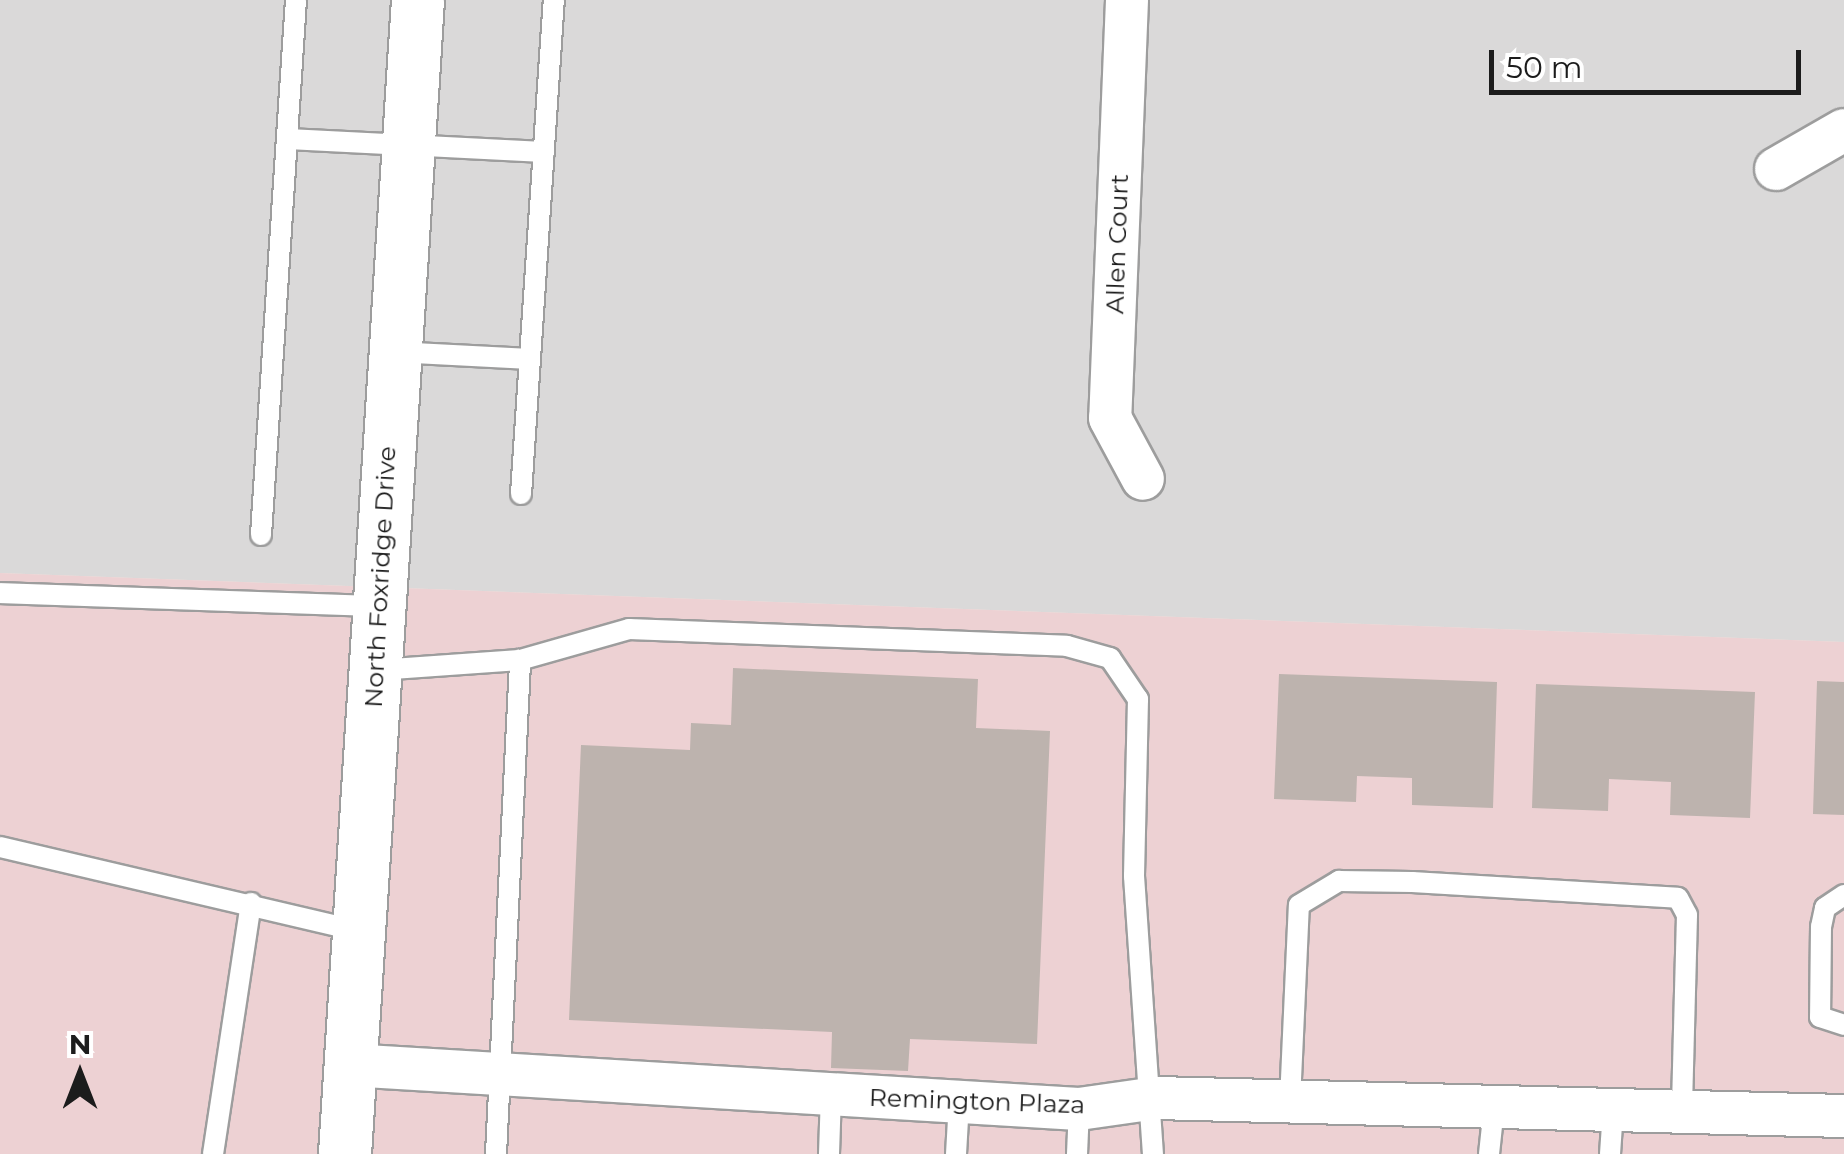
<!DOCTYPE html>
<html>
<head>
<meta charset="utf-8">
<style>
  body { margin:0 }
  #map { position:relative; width:1844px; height:1154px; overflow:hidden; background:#ede8e2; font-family:Montserrat,sans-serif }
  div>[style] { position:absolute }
  .residential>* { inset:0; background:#dad9d9 }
  .commercial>* { inset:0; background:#edd1d3 }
  .building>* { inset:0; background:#bdb3ae }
  .roads { filter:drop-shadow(2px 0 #9d9d9d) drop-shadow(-2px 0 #9d9d9d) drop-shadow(0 2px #9d9d9d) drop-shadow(0 -2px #9d9d9d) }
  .service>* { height:20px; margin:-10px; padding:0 10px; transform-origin:10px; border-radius:10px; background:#fff }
  .minor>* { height:42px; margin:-21px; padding:0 21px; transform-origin:21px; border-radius:21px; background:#fff }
  .tertiary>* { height:52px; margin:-26px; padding:0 26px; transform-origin:26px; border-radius:26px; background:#fff }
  span { translate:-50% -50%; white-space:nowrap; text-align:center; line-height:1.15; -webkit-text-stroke:8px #fff; paint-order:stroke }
  .street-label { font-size:25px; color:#1c1c1c }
  .north { position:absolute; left:30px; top:1024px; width:100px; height:100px; -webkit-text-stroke:8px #fff; paint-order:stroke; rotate:0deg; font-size:28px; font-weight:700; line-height:40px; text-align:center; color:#1c1c1c }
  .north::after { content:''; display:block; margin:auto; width:35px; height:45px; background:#1c1c1c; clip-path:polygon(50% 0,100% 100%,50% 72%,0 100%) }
  .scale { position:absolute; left:1489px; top:50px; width:312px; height:45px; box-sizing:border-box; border:5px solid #1c1c1c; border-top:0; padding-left:12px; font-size:30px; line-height:35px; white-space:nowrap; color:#1c1c1c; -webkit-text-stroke:8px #fff; paint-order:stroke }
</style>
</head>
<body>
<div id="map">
  <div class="residential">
    <div style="clip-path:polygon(0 0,1844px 0,1844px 642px,0 573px)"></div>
  </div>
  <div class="commercial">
    <div style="clip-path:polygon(0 573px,1844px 642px,1844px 1154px,0 1154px)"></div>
  </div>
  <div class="building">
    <div style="clip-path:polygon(733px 668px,978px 679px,976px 728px,1050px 731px,1037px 1044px,910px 1039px,908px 1071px,831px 1068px,832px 1032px,569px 1020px,581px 745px,690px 750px,691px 723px,731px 725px)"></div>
    <div style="clip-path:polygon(1279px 674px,1497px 682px,1493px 808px,1412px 805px,1412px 778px,1357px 776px,1356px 802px,1274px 799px)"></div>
    <div style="clip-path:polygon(1817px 681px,1844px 682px,1844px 815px,1813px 814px)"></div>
    <div style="clip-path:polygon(1536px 684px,1755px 692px,1750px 818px,1670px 815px,1671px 782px,1609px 779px,1608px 811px,1532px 808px)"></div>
  </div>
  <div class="roads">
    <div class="service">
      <div style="left:288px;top:139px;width:256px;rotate:2.9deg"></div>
      <div style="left:395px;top:352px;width:135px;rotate:3deg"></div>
      <div style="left:521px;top:494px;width:495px;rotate:-86.2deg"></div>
      <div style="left:261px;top:535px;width:536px;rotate:-86.26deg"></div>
      <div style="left:0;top:593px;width:378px;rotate:2deg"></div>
      <div style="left:378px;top:670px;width:142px;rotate:-4deg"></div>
      <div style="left:520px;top:660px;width:113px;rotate:-15.9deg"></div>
      <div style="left:629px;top:629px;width:438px;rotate:2.2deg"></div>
      <div style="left:1067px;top:646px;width:45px;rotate:15.6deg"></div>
      <div style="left:1110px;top:658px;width:50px;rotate:55.7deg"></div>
      <div style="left:1138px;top:699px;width:177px;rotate:91.3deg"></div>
      <div style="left:1134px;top:876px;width:279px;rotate:86.1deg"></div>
      <div style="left:0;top:847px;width:367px;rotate:13.2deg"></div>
      <div style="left:1844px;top:895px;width:23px;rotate:146deg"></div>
      <div style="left:1825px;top:908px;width:19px;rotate:102deg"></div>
      <div style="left:1821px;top:927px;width:90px;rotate:90.6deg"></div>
      <div style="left:1820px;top:1017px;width:25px;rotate:18deg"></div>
      <div style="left:1290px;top:1101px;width:196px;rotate:-87.4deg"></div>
      <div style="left:1299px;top:905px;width:47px;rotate:-31deg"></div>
      <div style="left:1339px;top:881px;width:73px;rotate:0.8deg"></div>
      <div style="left:1412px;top:882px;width:266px;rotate:3.4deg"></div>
      <div style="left:1678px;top:898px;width:19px;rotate:62deg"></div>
      <div style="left:1687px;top:915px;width:197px;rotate:91.5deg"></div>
      <div style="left:213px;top:1154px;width:254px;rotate:-81.4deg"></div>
      <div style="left:496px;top:1154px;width:495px;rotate:-87.2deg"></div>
      <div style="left:829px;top:1154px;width:60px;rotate:-88.1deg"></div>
      <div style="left:956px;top:1154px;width:52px;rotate:-86.7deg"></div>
      <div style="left:1077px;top:1154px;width:45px;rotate:-87.5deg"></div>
      <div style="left:1489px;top:1154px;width:47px;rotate:-83.9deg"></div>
      <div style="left:1610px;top:1154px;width:44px;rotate:-86.1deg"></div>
    </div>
    <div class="minor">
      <div style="left:1127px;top:0;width:418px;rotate:92.3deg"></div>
      <div style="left:1110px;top:418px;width:69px;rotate:61.6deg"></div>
      <div style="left:1776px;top:169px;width:78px;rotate:-29.8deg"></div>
      <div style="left:349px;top:1065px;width:731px;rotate:3.45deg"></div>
      <div style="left:1079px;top:1109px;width:78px;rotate:-8.1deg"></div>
      <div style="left:1156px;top:1098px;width:688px;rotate:1.5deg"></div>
    </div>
    <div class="tertiary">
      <div style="left:345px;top:1154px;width:1156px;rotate:-86.38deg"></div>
    </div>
  </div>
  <div class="street-label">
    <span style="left:1117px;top:244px;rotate:-88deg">Allen Court</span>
    <span style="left:380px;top:577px;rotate:-87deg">North Foxridge Drive</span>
    <span style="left:977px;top:1101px;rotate:2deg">Remington Plaza</span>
  </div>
  <div class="north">N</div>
  <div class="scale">50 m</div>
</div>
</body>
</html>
